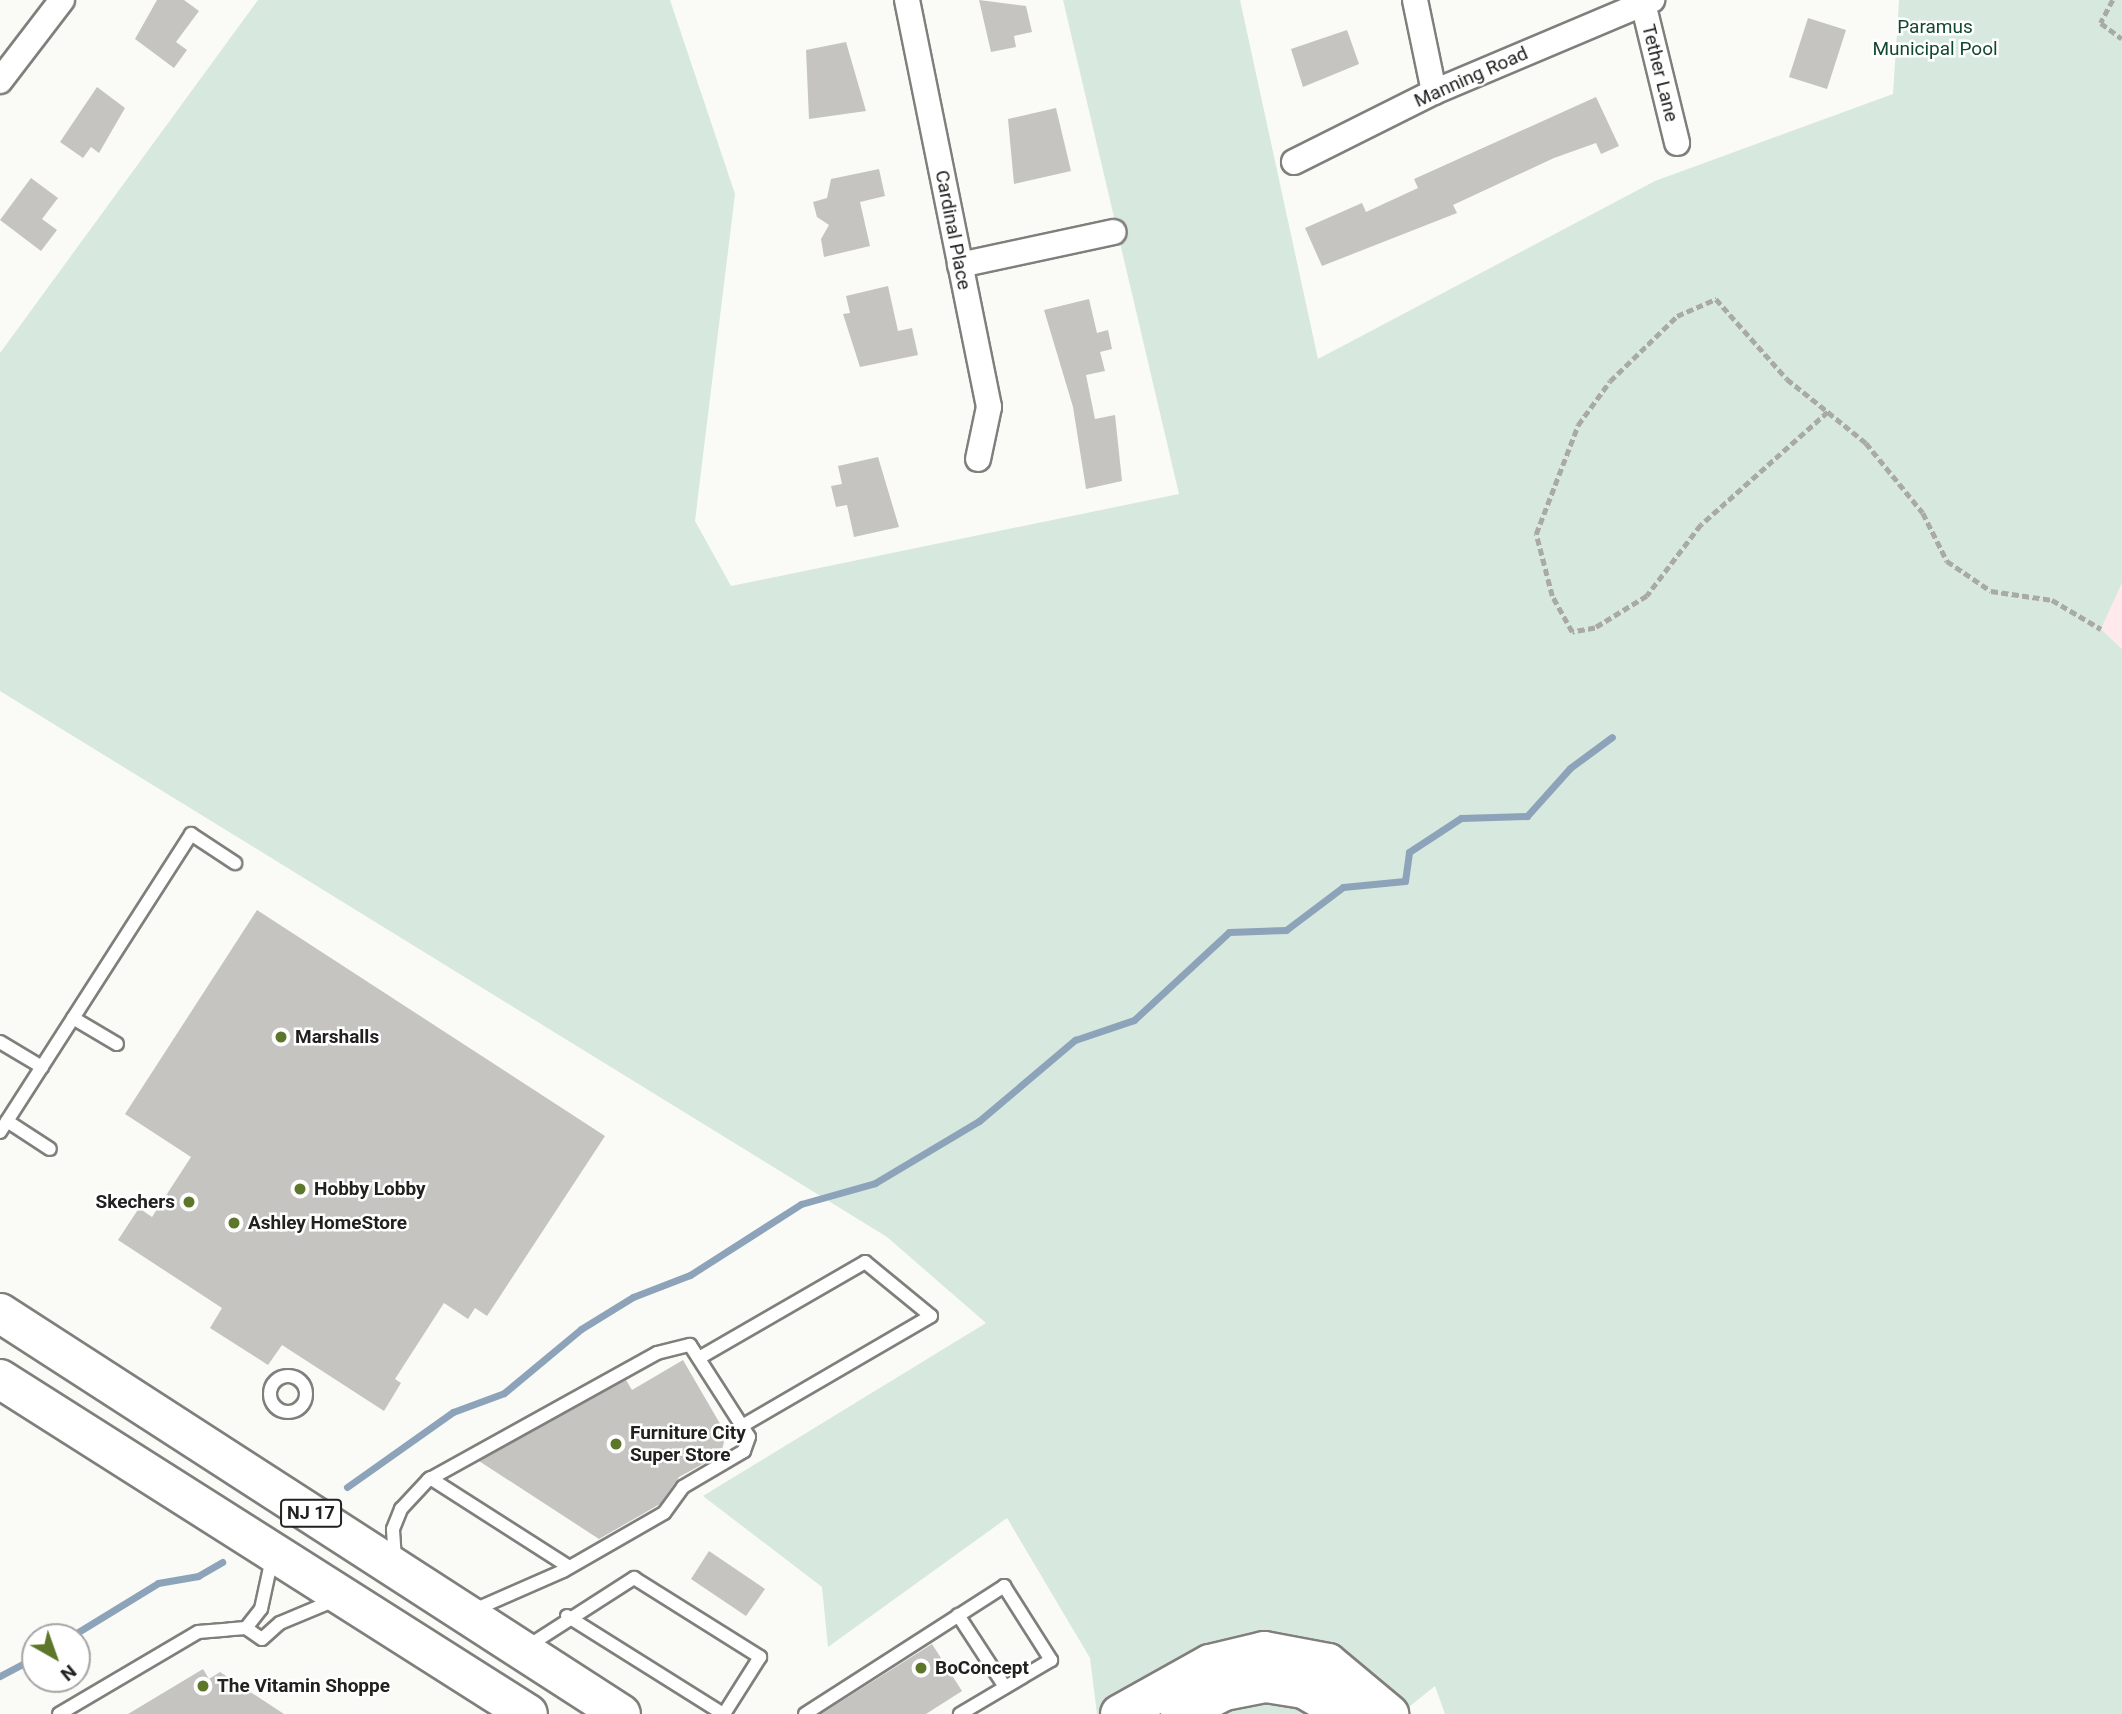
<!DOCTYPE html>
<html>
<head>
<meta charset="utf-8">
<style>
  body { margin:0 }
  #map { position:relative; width:2122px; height:1714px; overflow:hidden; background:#fafaf6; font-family:Roboto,sans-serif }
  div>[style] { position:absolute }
  .education>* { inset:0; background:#ffe9ed }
  .green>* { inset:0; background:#d7e9de }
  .stream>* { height:7px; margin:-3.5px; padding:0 3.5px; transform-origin:3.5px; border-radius:3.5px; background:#8da3ba }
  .building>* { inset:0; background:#c5c4c1 }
  .path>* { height:4.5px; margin-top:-2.25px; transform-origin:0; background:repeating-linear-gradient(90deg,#a9a9a6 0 7px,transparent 0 10.5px) }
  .roads { filter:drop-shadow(2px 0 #807f7c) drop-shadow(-2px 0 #807f7c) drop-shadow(0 2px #807f7c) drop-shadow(0 -2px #807f7c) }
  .service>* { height:12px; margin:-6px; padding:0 6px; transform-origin:6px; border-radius:6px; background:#fff }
  .service>.ring { margin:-6px; padding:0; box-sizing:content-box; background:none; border:12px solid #fff; border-radius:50% }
  .minor>* { height:24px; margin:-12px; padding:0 12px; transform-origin:12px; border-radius:12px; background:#fff }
  .trunk>* { height:38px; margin:-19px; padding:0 19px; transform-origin:19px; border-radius:19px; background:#fff }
  .dots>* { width:19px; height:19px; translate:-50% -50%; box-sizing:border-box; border:4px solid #fff; border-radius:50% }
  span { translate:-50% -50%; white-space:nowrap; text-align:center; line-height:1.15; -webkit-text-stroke:5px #fff; paint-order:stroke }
  .shield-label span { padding:2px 5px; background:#fff; border:2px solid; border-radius:5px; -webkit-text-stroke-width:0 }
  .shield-label { font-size:18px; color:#212120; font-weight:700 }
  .park-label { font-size:19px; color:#12482f }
  .street-label { font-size:19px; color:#212120 }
  .poi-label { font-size:19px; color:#212120; font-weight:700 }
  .left { translate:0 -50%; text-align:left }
  .right { translate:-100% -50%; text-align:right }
  .north { position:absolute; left:21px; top:1623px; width:70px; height:70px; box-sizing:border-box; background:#fff; border:2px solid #a6a6a6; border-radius:50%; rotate:140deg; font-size:19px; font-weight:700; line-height:28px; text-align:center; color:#212120 }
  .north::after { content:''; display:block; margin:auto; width:24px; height:32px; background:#5c762a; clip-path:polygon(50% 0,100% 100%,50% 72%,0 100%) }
</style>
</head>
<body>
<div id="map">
  <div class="education">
    <div style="clip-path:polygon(2122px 583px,2122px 649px,2101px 629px)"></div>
  </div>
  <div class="green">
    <div style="clip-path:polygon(258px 0,670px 0,735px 194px,695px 521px,731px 586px,1179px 494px,1063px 0,1240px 0,1318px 359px,1655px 181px,1893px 94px,1899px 0,2122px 0,2122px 583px,2101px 629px,2122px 649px,2122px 1714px,1445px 1714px,1435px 1686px,1400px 1714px,1097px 1714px,1090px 1658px,1007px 1518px,828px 1647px,822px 1587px,703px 1496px,986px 1323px,887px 1237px,0 691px,0 353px)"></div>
  </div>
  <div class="stream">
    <div style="left:347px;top:1487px;width:130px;rotate:-35.3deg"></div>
    <div style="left:453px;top:1412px;width:54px;rotate:-20.4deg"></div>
    <div style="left:504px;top:1393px;width:100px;rotate:-39.7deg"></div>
    <div style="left:581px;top:1329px;width:61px;rotate:-31.6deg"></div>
    <div style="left:633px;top:1297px;width:61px;rotate:-21.1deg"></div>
    <div style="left:690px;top:1275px;width:132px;rotate:-32.6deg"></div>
    <div style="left:801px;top:1204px;width:77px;rotate:-15.8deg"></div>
    <div style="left:875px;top:1183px;width:121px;rotate:-30.8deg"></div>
    <div style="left:979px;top:1121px;width:126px;rotate:-40.2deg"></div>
    <div style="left:1075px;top:1040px;width:62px;rotate:-18.7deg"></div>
    <div style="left:1134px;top:1020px;width:129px;rotate:-42.8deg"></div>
    <div style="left:1229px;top:932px;width:57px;rotate:-2deg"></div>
    <div style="left:1286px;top:930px;width:71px;rotate:-37deg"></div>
    <div style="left:1343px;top:887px;width:62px;rotate:-5.5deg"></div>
    <div style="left:1405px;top:881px;width:29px;rotate:-82deg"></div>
    <div style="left:1409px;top:852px;width:62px;rotate:-33.2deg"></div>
    <div style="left:1461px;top:818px;width:66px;rotate:-1.7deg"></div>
    <div style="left:1527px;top:816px;width:64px;rotate:-48.1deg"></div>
    <div style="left:1570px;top:768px;width:52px;rotate:-36.4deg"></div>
    <div style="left:70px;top:1637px;width:103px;rotate:-31.5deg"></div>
    <div style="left:158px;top:1583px;width:41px;rotate:-9.9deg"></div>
    <div style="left:198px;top:1576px;width:28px;rotate:-30deg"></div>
    <div style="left:0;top:1676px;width:40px;rotate:-28deg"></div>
  </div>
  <div class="building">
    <div style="clip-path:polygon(157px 0,184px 0,199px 11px,176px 42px,187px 50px,174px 68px,135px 39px)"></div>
    <div style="clip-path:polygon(979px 0,1026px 6px,1032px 32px,1014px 36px,1016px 47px,991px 52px)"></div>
    <div style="clip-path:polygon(1808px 18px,1846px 30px,1827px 89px,1789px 77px)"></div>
    <div style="clip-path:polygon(1347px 30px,1359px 64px,1303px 87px,1291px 49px)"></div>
    <div style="clip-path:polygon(846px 42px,866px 111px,809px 119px,806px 50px)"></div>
    <div style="clip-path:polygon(97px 87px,125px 108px,99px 153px,91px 147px,83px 158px,60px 142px)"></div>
    <div style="clip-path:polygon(1596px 97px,1619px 146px,1601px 154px,1596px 143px,1554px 158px,1453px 205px,1457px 213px,1322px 266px,1305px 228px,1362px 203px,1366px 212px,1418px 188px,1414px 179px)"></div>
    <div style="clip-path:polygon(1056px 108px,1071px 171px,1014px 184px,1008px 119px)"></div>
    <div style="clip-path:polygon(879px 169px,885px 196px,860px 202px,870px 246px,824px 257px,821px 239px,829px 225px,817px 217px,813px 202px,827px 198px,831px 179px)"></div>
    <div style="clip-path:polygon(31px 178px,58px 198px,42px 219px,57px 230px,41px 251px,0 220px)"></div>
    <div style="clip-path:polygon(888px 286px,898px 331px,912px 328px,918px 355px,860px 367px,843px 314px,850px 313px,846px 296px)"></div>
    <div style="clip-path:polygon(1089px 299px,1097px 333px,1108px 330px,1112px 349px,1100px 352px,1105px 371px,1086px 375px,1095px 419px,1115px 415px,1122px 481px,1086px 489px,1073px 407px,1044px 310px)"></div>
    <div style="clip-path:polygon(878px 457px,899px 527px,854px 537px,847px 505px,836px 507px,831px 486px,842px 484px,838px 466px)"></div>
    <div style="clip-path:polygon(257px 910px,605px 1136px,487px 1316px,475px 1308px,468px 1319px,444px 1303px,395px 1379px,401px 1383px,384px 1411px,282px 1345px,268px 1365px,210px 1328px,222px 1308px,118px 1240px,139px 1208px,152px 1217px,191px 1157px,125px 1114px)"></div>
    <div style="clip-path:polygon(683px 1360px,726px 1434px,721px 1454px,679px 1477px,660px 1504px,599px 1539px,479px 1461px,626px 1380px,632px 1390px)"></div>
    <div style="clip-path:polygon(709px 1551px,765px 1589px,746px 1616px,691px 1579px)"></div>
    <div style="clip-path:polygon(932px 1644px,962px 1691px,926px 1714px,821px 1714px)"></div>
    <div style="clip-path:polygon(203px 1669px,209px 1679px,220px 1672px,284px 1714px,128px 1714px)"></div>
  </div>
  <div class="path">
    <div style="left:2113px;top:0;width:26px;rotate:118deg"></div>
    <div style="left:2101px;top:23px;width:26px;rotate:37deg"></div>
    <div style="left:1828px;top:412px;width:170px;rotate:138.3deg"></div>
    <div style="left:1701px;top:525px;width:89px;rotate:127.3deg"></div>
    <div style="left:1647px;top:596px;width:61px;rotate:148.4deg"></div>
    <div style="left:1595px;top:628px;width:23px;rotate:170deg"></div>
    <div style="left:1572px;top:632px;width:41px;rotate:-119.1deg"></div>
    <div style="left:1552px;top:596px;width:64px;rotate:-104.5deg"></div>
    <div style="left:1536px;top:534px;width:117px;rotate:-68.9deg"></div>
    <div style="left:1578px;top:425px;width:54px;rotate:-54deg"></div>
    <div style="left:1610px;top:381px;width:93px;rotate:-44.1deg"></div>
    <div style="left:1677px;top:316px;width:43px;rotate:-23.6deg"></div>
    <div style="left:1716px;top:299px;width:107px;rotate:48.4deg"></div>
    <div style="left:1787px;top:379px;width:53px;rotate:38.8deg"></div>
    <div style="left:1828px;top:412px;width:49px;rotate:39.2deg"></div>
    <div style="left:1866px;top:443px;width:90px;rotate:50.8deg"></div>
    <div style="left:1923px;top:513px;width:54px;rotate:63.4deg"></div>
    <div style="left:1947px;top:561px;width:53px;rotate:34.3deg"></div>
    <div style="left:1991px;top:591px;width:62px;rotate:8.4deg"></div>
    <div style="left:2052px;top:600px;width:57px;rotate:30.6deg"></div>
  </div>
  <div class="roads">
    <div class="service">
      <div style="left:73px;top:1018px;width:51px;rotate:30.6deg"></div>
      <div style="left:0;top:1042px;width:49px;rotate:30.8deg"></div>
      <div style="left:7px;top:1121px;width:51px;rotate:33.1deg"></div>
      <div style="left:0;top:1132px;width:354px;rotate:-57.3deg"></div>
      <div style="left:191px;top:834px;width:53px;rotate:33.4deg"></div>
      <div style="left:699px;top:1358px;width:192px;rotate:-30deg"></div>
      <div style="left:865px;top:1262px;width:85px;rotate:39.3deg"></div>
      <div style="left:931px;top:1316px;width:219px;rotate:149.8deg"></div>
      <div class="ring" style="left:270px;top:1376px;width:24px;height:24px"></div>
      <div style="left:430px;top:1478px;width:165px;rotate:32.6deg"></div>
      <div style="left:395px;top:1559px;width:30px;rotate:-94deg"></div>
      <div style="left:393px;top:1529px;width:22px;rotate:-68deg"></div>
      <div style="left:401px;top:1509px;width:40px;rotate:-47deg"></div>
      <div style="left:428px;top:1480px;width:262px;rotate:-29deg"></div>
      <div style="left:657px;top:1353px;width:34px;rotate:-14deg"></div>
      <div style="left:690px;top:1345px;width:109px;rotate:57.3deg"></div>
      <div style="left:749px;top:1437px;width:15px;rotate:110deg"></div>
      <div style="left:744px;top:1451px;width:71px;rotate:149.5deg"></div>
      <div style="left:683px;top:1487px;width:32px;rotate:126deg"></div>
      <div style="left:664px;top:1513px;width:116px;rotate:150.1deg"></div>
      <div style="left:563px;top:1571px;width:99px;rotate:156.3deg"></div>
      <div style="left:958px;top:1615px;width:86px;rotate:56.9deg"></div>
      <div style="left:567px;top:1616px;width:184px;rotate:32.1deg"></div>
      <div style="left:246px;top:1628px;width:24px;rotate:-52deg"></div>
      <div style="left:261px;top:1609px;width:52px;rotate:-77.8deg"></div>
      <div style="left:525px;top:1648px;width:130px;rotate:-32.7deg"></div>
      <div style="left:634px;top:1578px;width:149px;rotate:32.1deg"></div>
      <div style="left:760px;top:1657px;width:67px;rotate:122.3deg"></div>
      <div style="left:59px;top:1714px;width:161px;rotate:-30.5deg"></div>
      <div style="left:198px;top:1632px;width:48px;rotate:-4.8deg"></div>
      <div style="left:246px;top:1628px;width:19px;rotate:35deg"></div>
      <div style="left:262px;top:1639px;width:24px;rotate:-42deg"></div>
      <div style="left:280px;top:1623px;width:60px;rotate:-22.7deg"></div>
      <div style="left:805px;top:1714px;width:237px;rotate:-32.7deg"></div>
      <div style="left:1004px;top:1586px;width:88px;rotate:57.6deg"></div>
      <div style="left:1051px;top:1660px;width:106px;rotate:149.3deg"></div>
    </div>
    <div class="minor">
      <div style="left:907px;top:0;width:415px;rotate:78.6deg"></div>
      <div style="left:989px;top:407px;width:53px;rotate:101.9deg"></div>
      <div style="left:1415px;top:0;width:94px;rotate:78.3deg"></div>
      <div style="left:1643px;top:3px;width:144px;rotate:76.3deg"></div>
      <div style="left:0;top:81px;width:102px;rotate:-52.6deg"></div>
      <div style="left:1294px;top:162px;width:157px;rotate:-26.6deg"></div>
      <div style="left:1434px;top:92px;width:237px;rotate:-22.9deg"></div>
      <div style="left:960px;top:265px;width:157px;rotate:-12.1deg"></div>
    </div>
    <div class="trunk">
      <div style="left:0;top:1313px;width:739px;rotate:32.85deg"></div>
      <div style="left:0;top:1379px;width:625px;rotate:32.39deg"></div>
      <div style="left:1120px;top:1714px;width:103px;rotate:-29.1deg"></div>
      <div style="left:1210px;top:1664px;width:56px;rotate:-13.5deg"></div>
      <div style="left:1264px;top:1651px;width:65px;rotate:10.6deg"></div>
      <div style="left:1328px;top:1663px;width:80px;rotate:39.9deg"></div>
      <div style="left:1180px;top:1714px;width:50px;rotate:-27.6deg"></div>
      <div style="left:1224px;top:1691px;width:43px;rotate:-10.8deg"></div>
      <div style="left:1266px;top:1683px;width:38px;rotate:9deg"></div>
      <div style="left:1304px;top:1689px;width:50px;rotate:30.2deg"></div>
    </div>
  </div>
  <div class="dots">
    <div style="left:281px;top:1037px;background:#5c762a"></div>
    <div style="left:300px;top:1189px;background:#5c762a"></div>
    <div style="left:189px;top:1202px;background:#5c762a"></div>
    <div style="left:234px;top:1223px;background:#5c762a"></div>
    <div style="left:616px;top:1444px;background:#5c762a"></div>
    <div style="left:921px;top:1668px;background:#5c762a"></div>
    <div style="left:203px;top:1686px;background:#5c762a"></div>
  </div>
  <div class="shield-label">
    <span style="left:311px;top:1513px">NJ 17</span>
  </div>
  <div class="park-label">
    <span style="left:1935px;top:38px">Paramus<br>Municipal Pool</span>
  </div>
  <div class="street-label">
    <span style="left:1660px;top:73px;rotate:76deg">Tether Lane</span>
    <span style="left:1471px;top:77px;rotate:-24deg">Manning Road</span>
    <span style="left:953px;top:230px;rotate:79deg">Cardinal Place</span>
  </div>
  <div class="poi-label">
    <span class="left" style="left:295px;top:1037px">Marshalls</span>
    <span class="left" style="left:314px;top:1189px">Hobby Lobby</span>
    <span class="right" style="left:175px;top:1202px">Skechers</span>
    <span class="left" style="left:248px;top:1223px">Ashley HomeStore</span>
    <span class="left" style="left:630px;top:1444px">Furniture City<br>Super Store</span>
    <span class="left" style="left:935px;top:1668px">BoConcept</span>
    <span class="left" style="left:217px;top:1686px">The Vitamin Shoppe</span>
  </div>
  <div class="north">N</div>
</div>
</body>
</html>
